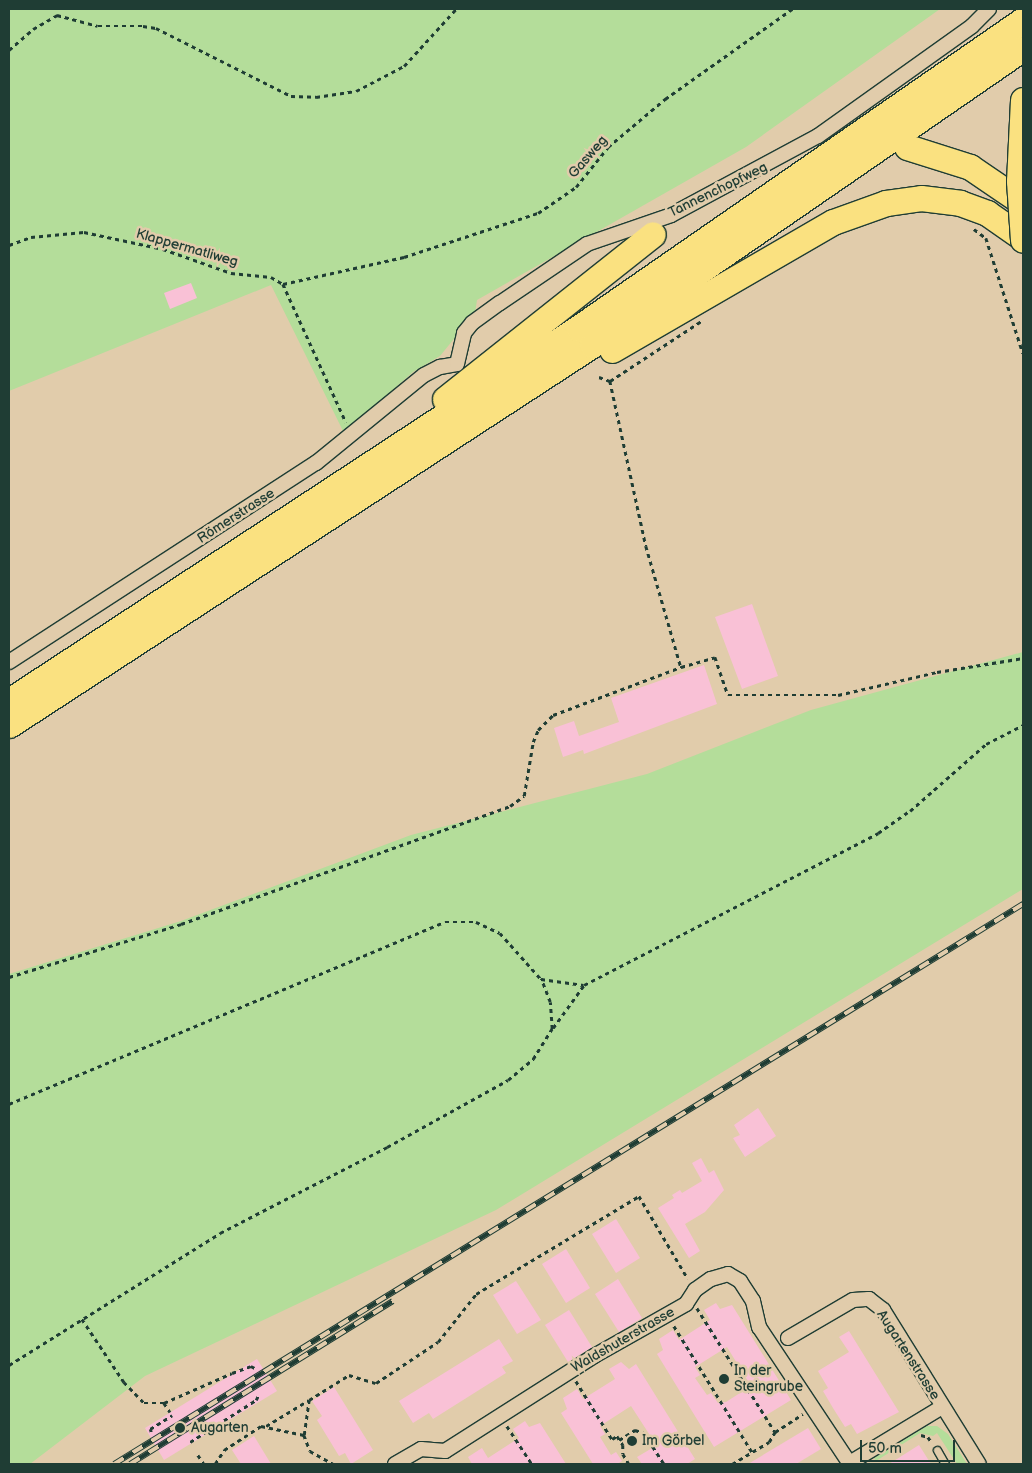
<!DOCTYPE html>
<html>
<head>
<meta charset="utf-8">
<style>
  body { margin:0 }
  #map { position:relative; width:1032px; height:1473px; overflow:hidden; background:#e1ccab; font-family:"Balsamiq Sans",sans-serif }
  div>[style] { position:absolute }
  .green>* { inset:0; background:#b4dd9a }
  .building>* { inset:0; background:#f9c1d6 }
  .path>* { height:2.5px; margin-top:-1.25px; transform-origin:0; background:repeating-linear-gradient(90deg,#1f3d34 0 4px,transparent 0 8px) }
  .roads { filter:drop-shadow(1px 0 #1f3d34) drop-shadow(-1px 0 #1f3d34) drop-shadow(0 1px #1f3d34) drop-shadow(0 -1px #1f3d34) }
  .service>* { height:7px; margin:-3.5px; padding:0 3.5px; transform-origin:3.5px; border-radius:3.5px; background:#e1ccab }
  .minor>* { height:14px; margin:-7px; padding:0 7px; transform-origin:7px; border-radius:7px; background:#e1ccab }
  .motorway>* { height:25px; margin:-12.5px; padding:0 12.5px; transform-origin:12.5px; border-radius:12.5px; background:#fae180 }
  .rail>* { height:5.5px; margin-top:-2.75px; transform-origin:0; background:repeating-linear-gradient(90deg,#e1ccab 0 11px,#1f3d34 0 22px); box-sizing:border-box; border-block:1px solid #1f3d34 }
  .bridges { filter:drop-shadow(1px 0 #1f3d34) drop-shadow(-1px 0 #1f3d34) drop-shadow(0 1px #1f3d34) drop-shadow(0 -1px #1f3d34) }
  .motorway-bridge>* { height:25px; margin:-12.5px; padding:0 12.5px; transform-origin:12.5px; border-radius:12.5px; background:#fae180 }
  .dots>* { width:14px; height:14px; translate:-50% -50%; box-sizing:border-box; border:2px solid #e1ccab; border-radius:50% }
  span { translate:-50% -50%; white-space:nowrap; text-align:center; line-height:1.15; -webkit-text-stroke:5px #e1ccab; paint-order:stroke }
  .street-label { font-size:14px; color:#1f3d34 }
  .poi-label { font-size:14px; color:#1f3d34 }
  .left { translate:0 -50%; text-align:left }
  .frame { position:absolute; inset:0; border:10px solid #1f3d34; pointer-events:none }
  .scale { position:absolute; left:860px; top:1440px; width:95px; height:22px; box-sizing:border-box; border:2px solid #1f3d34; border-top:0; padding-left:6px; font-size:15px; line-height:18px; white-space:nowrap; color:#1f3d34; -webkit-text-stroke:4px #e1ccab; paint-order:stroke }
</style>
</head>
<body>
<div id="map">
  <div class="green">
    <div style="clip-path:polygon(9px 9px,940px 9px,746px 147px,477px 300px,475px 313px,440px 356px,413px 372px,344px 433px,271px 285px,9px 391px)"></div>
    <div style="clip-path:polygon(1023px 652px,1023px 889px,496px 1210px,145px 1376px,30px 1464px,9px 1464px,9px 974px,181px 921px,411px 835px,647px 774px,811px 710px)"></div>
    <div style="clip-path:polygon(927px 1426px,937px 1426px,948px 1434px,967px 1464px,957px 1464px,937px 1433px,933px 1436px,920px 1433px,876px 1461px,874px 1458px)"></div>
  </div>
  <div class="building">
    <div style="clip-path:polygon(191px 283px,197px 298px,170px 309px,164px 293px)"></div>
    <div style="clip-path:polygon(752px 604px,778px 676px,742px 689px,715px 617px)"></div>
    <div style="clip-path:polygon(704px 665px,717px 704px,584px 754px,583px 750px,563px 757px,554px 728px,574px 721px,579px 736px,619px 722px,611px 698px)"></div>
    <div style="clip-path:polygon(758px 1108px,776px 1136px,745px 1157px,733px 1138px,740px 1135px,734px 1125px)"></div>
    <div style="clip-path:polygon(701px 1158px,709px 1173px,714px 1170px,724px 1190px,705px 1212px,685px 1224px,700px 1251px,689px 1258px,658px 1208px,674px 1198px,672px 1195px,680px 1190px,682px 1193px,702px 1181px,692px 1163px)"></div>
    <div style="clip-path:polygon(616px 1219px,640px 1258px,616px 1273px,592px 1234px)"></div>
    <div style="clip-path:polygon(566px 1249px,590px 1288px,566px 1303px,542px 1264px)"></div>
    <div style="clip-path:polygon(618px 1279px,642px 1318px,619px 1332px,595px 1294px)"></div>
    <div style="clip-path:polygon(516px 1281px,541px 1320px,517px 1334px,493px 1295px)"></div>
    <div style="clip-path:polygon(evenodd,716px 1303px,720px 1309px,732px 1305px,791px 1400px,714px 1447px,657px 1354px,663px 1350px,659px 1339px,673px 1330px,679px 1340px,710px 1320px,704px 1310px,716px 1303px,727px 1347px,751px 1386px,726px 1402px,718px 1403px,711px 1393px,707px 1395px,695px 1378px,700px 1375px,695px 1367px,727px 1347px)"></div>
    <div style="clip-path:polygon(569px 1310px,592px 1347px,568px 1362px,545px 1325px)"></div>
    <div style="clip-path:polygon(849px 1331px,899px 1412px,857px 1434px,851px 1424px,845px 1427px,833px 1408px,823px 1391px,828px 1388px,818px 1371px,849px 1352px,839px 1337px)"></div>
    <div style="clip-path:polygon(499px 1339px,513px 1361px,502px 1367px,506px 1373px,433px 1419px,429px 1413px,413px 1423px,399px 1401px)"></div>
    <div style="clip-path:polygon(257px 1359px,277px 1391px,164px 1460px,145px 1428px)"></div>
    <div style="clip-path:polygon(621px 1362px,629px 1369px,636px 1364px,695px 1459px,687px 1464px,642px 1464px,637px 1457px,654px 1447px,653px 1440px,631px 1406px,600px 1426px,605px 1434px,600px 1437px,611px 1455px,616px 1452px,622px 1461px,617px 1464px,593px 1464px,561px 1413px,567px 1409px,563px 1398px,577px 1389px,583px 1399px,615px 1379px,609px 1369px)"></div>
    <div style="clip-path:polygon(334px 1387px,373px 1450px,351px 1464px,345px 1453px,339px 1456px,325px 1433px,317px 1420px,322px 1416px,312px 1401px)"></div>
    <div style="clip-path:polygon(525px 1421px,529px 1427px,540px 1423px,566px 1464px,472px 1464px,468px 1457px,482px 1448px,488px 1458px,519px 1438px,513px 1429px)"></div>
    <div style="clip-path:polygon(808px 1428px,821px 1449px,796px 1464px,748px 1464px)"></div>
    <div style="clip-path:polygon(254px 1436px,271px 1464px,241px 1464px,232px 1450px)"></div>
    <div style="clip-path:polygon(919px 1445px,931px 1464px,889px 1464px)"></div>
  </div>
  <div class="path">
    <div style="left:9px;top:50px;width:32px;rotate:-41deg"></div>
    <div style="left:33px;top:29px;width:28px;rotate:-30deg"></div>
    <div style="left:57px;top:15px;width:42px;rotate:15deg"></div>
    <div style="left:98px;top:26px;width:45px"></div>
    <div style="left:143px;top:26px;width:13px;rotate:9deg"></div>
    <div style="left:156px;top:28px;width:151px;rotate:26.7deg"></div>
    <div style="left:291px;top:96px;width:25px;rotate:2deg"></div>
    <div style="left:316px;top:97px;width:40px;rotate:-8.5deg"></div>
    <div style="left:356px;top:91px;width:54px;rotate:-27.5deg"></div>
    <div style="left:404px;top:66px;width:77px;rotate:-47.6deg"></div>
    <div style="left:974px;top:229px;width:15px;rotate:37deg"></div>
    <div style="left:986px;top:238px;width:121px;rotate:72.2deg"></div>
    <div style="left:9px;top:245px;width:23px;rotate:-20deg"></div>
    <div style="left:31px;top:237px;width:53px;rotate:-5.4deg"></div>
    <div style="left:84px;top:232px;width:81px;rotate:12.1deg"></div>
    <div style="left:163px;top:249px;width:72px;rotate:19.4deg"></div>
    <div style="left:231px;top:273px;width:40px;rotate:5.7deg"></div>
    <div style="left:271px;top:277px;width:14px;rotate:30deg"></div>
    <div style="left:283px;top:284px;width:152px;rotate:65.5deg"></div>
    <div style="left:283px;top:284px;width:124px;rotate:-12.6deg"></div>
    <div style="left:404px;top:257px;width:141px;rotate:-18.2deg"></div>
    <div style="left:538px;top:213px;width:46px;rotate:-34.4deg"></div>
    <div style="left:576px;top:187px;width:51px;rotate:-51.3deg"></div>
    <div style="left:608px;top:147px;width:75px;rotate:-40.1deg"></div>
    <div style="left:665px;top:99px;width:156px;rotate:-35.3deg"></div>
    <div style="left:599px;top:377px;width:12px;rotate:20deg"></div>
    <div style="left:610px;top:381px;width:111px;rotate:-33.3deg"></div>
    <div style="left:610px;top:381px;width:169px;rotate:77.7deg"></div>
    <div style="left:646px;top:546px;width:126px;rotate:73.9deg"></div>
    <div style="left:681px;top:667px;width:35px;rotate:-16deg"></div>
    <div style="left:715px;top:657px;width:40px;rotate:71.1deg"></div>
    <div style="left:728px;top:695px;width:110px"></div>
    <div style="left:838px;top:695px;width:102px;rotate:-13.1deg"></div>
    <div style="left:937px;top:672px;width:87px;rotate:-9.2deg"></div>
    <div style="left:9px;top:977px;width:180px;rotate:-17.1deg"></div>
    <div style="left:181px;top:924px;width:350px;rotate:-19.7deg"></div>
    <div style="left:510px;top:806px;width:17px;rotate:-36deg"></div>
    <div style="left:524px;top:796px;width:55px;rotate:-80.5deg"></div>
    <div style="left:533px;top:742px;width:13px;rotate:-67deg"></div>
    <div style="left:538px;top:730px;width:21px;rotate:-45deg"></div>
    <div style="left:553px;top:715px;width:137px;rotate:-20.6deg"></div>
    <div style="left:553px;top:1028px;width:53px;rotate:-54.2deg"></div>
    <div style="left:584px;top:985px;width:331px;rotate:-27.3deg"></div>
    <div style="left:878px;top:833px;width:39px;rotate:-35deg"></div>
    <div style="left:910px;top:811px;width:101px;rotate:-41.4deg"></div>
    <div style="left:986px;top:744px;width:42px;rotate:-27.2deg"></div>
    <div style="left:9px;top:1104px;width:472px;rotate:-22.7deg"></div>
    <div style="left:445px;top:922px;width:31px"></div>
    <div style="left:476px;top:922px;width:26px;rotate:25deg"></div>
    <div style="left:500px;top:933px;width:62px;rotate:48.3deg"></div>
    <div style="left:541px;top:979px;width:43px;rotate:7.9deg"></div>
    <div style="left:697px;top:1308px;width:146px;rotate:57.8deg"></div>
    <div style="left:82px;top:1319px;width:76px;rotate:56.3deg"></div>
    <div style="left:124px;top:1382px;width:29px;rotate:46deg"></div>
    <div style="left:144px;top:1403px;width:20px"></div>
    <div style="left:164px;top:1403px;width:11px;rotate:56deg"></div>
    <div style="left:674px;top:1326px;width:148px;rotate:58.2deg"></div>
    <div style="left:9px;top:1365px;width:249px;rotate:-32deg"></div>
    <div style="left:220px;top:1233px;width:188px;rotate:-27.2deg"></div>
    <div style="left:387px;top:1147px;width:138px;rotate:-29deg"></div>
    <div style="left:508px;top:1080px;width:33px;rotate:-40deg"></div>
    <div style="left:533px;top:1059px;width:36px;rotate:-58deg"></div>
    <div style="left:552px;top:1029px;width:27px;rotate:-94deg"></div>
    <div style="left:550px;top:1002px;width:25px;rotate:-111deg"></div>
    <div style="left:576px;top:1381px;width:68px;rotate:58.2deg"></div>
    <div style="left:612px;top:1439px;width:6px;rotate:-31deg"></div>
    <div style="left:617px;top:1436px;width:11px;rotate:56deg"></div>
    <div style="left:623px;top:1445px;width:9px;rotate:90deg"></div>
    <div style="left:623px;top:1454px;width:12px;rotate:59deg"></div>
    <div style="left:164px;top:1403px;width:74px;rotate:-23.8deg"></div>
    <div style="left:232px;top:1373px;width:20px;rotate:-20deg"></div>
    <div style="left:251px;top:1366px;width:4px;rotate:27deg"></div>
    <div style="left:266px;top:1426px;width:50px;rotate:-31.2deg"></div>
    <div style="left:507px;top:1426px;width:45px;rotate:56.7deg"></div>
    <div style="left:151px;top:1432px;width:3px;rotate:-108deg"></div>
    <div style="left:150px;top:1429px;width:26px;rotate:-32deg"></div>
    <div style="left:304px;top:1435px;width:35px;rotate:-82deg"></div>
    <div style="left:309px;top:1400px;width:47px;rotate:-32deg"></div>
    <div style="left:349px;top:1375px;width:28px;rotate:17deg"></div>
    <div style="left:376px;top:1383px;width:74px;rotate:-33.5deg"></div>
    <div style="left:438px;top:1342px;width:61px;rotate:-51.6deg"></div>
    <div style="left:476px;top:1294px;width:190px;rotate:-31deg"></div>
    <div style="left:639px;top:1196px;width:96px;rotate:59.4deg"></div>
    <div style="left:921px;top:1435px;width:7px;rotate:16deg"></div>
    <div style="left:928px;top:1437px;width:7px;rotate:56deg"></div>
    <div style="left:619px;top:1440px;width:19px;rotate:-32deg"></div>
    <div style="left:635px;top:1430px;width:9px;rotate:18deg"></div>
    <div style="left:644px;top:1433px;width:37px;rotate:57deg"></div>
    <div style="left:190px;top:1442px;width:78px;rotate:-32.5deg"></div>
    <div style="left:256px;top:1400px;width:7px;rotate:-63deg"></div>
    <div style="left:198px;top:1455px;width:11px;rotate:56deg"></div>
    <div style="left:215px;top:1464px;width:17px;rotate:-57deg"></div>
    <div style="left:224px;top:1450px;width:44px;rotate:-33deg"></div>
    <div style="left:261px;top:1426px;width:44px;rotate:11.8deg"></div>
    <div style="left:304px;top:1435px;width:17px;rotate:69deg"></div>
    <div style="left:310px;top:1451px;width:26px;rotate:29deg"></div>
    <div style="left:732px;top:1464px;width:43px;rotate:-30.7deg"></div>
    <div style="left:769px;top:1442px;width:12px;rotate:-59deg"></div>
    <div style="left:775px;top:1432px;width:33px;rotate:-33deg"></div>
  </div>
  <div class="roads">
    <div class="service">
      <div style="left:937px;top:1450px;width:16px;rotate:60deg"></div>
    </div>
    <div class="minor">
      <div style="left:9px;top:662px;width:366px;rotate:-33deg"></div>
      <div style="left:316px;top:463px;width:139px;rotate:-39.2deg"></div>
      <div style="left:424px;top:375px;width:18px;rotate:-27deg"></div>
      <div style="left:440px;top:367px;width:17px;rotate:-10deg"></div>
      <div style="left:457px;top:364px;width:32px;rotate:-77deg"></div>
      <div style="left:464px;top:333px;width:13px;rotate:-51deg"></div>
      <div style="left:472px;top:323px;width:34px;rotate:-36deg"></div>
      <div style="left:500px;top:303px;width:105px;rotate:-34.1deg"></div>
      <div style="left:587px;top:244px;width:89px;rotate:-19deg"></div>
      <div style="left:671px;top:215px;width:167px;rotate:-28.3deg"></div>
      <div style="left:818px;top:136px;width:189px;rotate:-35.5deg"></div>
      <div style="left:972px;top:26px;width:24px;rotate:-45deg"></div>
      <div style="left:788px;top:1338px;width:75px;rotate:-30.3deg"></div>
      <div style="left:853px;top:1300px;width:16px;rotate:-4deg"></div>
      <div style="left:869px;top:1299px;width:18px;rotate:38deg"></div>
      <div style="left:883px;top:1310px;width:181px;rotate:58.1deg"></div>
      <div style="left:395px;top:1464px;width:30px;rotate:-30deg"></div>
      <div style="left:421px;top:1449px;width:24px;rotate:5deg"></div>
      <div style="left:445px;top:1451px;width:177px;rotate:-32.5deg"></div>
      <div style="left:594px;top:1356px;width:106px;rotate:-29.5deg"></div>
      <div style="left:686px;top:1304px;width:17px;rotate:-57deg"></div>
      <div style="left:695px;top:1290px;width:19px;rotate:-35deg"></div>
      <div style="left:711px;top:1279px;width:18px;rotate:-16deg"></div>
      <div style="left:728px;top:1274px;width:14px;rotate:30deg"></div>
      <div style="left:740px;top:1281px;width:24px;rotate:57deg"></div>
      <div style="left:753px;top:1301px;width:27px;rotate:77deg"></div>
      <div style="left:759px;top:1327px;width:164px;rotate:56.4deg"></div>
      <div style="left:848px;top:1464px;width:110px;rotate:-31.2deg"></div>
    </div>
    <div class="motorway">
      <div style="left:907px;top:147px;width:66px;rotate:17.6deg"></div>
      <div style="left:970px;top:167px;width:64px;rotate:34.2deg"></div>
      <div style="left:612px;top:350px;width:255px;rotate:-30.1deg"></div>
      <div style="left:833px;top:222px;width:56px;rotate:-19.7deg"></div>
      <div style="left:886px;top:203px;width:35px;rotate:-8deg"></div>
      <div style="left:921px;top:198px;width:39px;rotate:7deg"></div>
      <div style="left:960px;top:203px;width:29px;rotate:20deg"></div>
      <div style="left:987px;top:213px;width:44px;rotate:34.8deg"></div>
      <div style="left:445px;top:399px;width:265px;rotate:-38.4deg"></div>
      <div style="left:9px;top:701px;width:680px;rotate:-33.25deg"></div>
      <div style="left:578px;top:328px;width:541px;rotate:-34.69deg"></div>
      <div style="left:9px;top:725px;width:696px;rotate:-33.1deg"></div>
      <div style="left:592px;top:345px;width:523px;rotate:-34.57deg"></div>
    </div>
  </div>
  <div class="rail">
    <div style="left:114px;top:1464px;width:1068px;rotate:-31.64deg"></div>
    <div style="left:130px;top:1464px;width:309px;rotate:-31.8deg"></div>
  </div>
  <div class="bridges">
    <div class="motorway-bridge">
      <div style="left:1023px;top:100px;width:81px;rotate:92.8deg"></div>
      <div style="left:1019px;top:181px;width:59px;rotate:86.1deg"></div>
    </div>
  </div>
  <div class="dots">
    <div style="left:724px;top:1379px;background:#1f3d34"></div>
    <div style="left:180px;top:1428px;background:#1f3d34"></div>
    <div style="left:632px;top:1441px;background:#1f3d34"></div>
  </div>
  <div class="street-label">
    <span style="left:588px;top:157px;rotate:-49deg">Gasweg</span>
    <span style="left:718px;top:190px;rotate:-26deg">Tannenchopfweg</span>
    <span style="left:187px;top:248px;rotate:16deg">Klappermatliweg</span>
    <span style="left:236px;top:516px;rotate:-33deg">Römerstrasse</span>
    <span style="left:623px;top:1340px;rotate:-30deg">Waldshuterstrasse</span>
    <span style="left:908px;top:1355px;rotate:57deg">Augartenstrasse</span>
  </div>
  <div class="poi-label">
    <span class="left" style="left:734px;top:1379px">In der<br>Steingrube</span>
    <span class="left" style="left:191px;top:1428px">Augarten</span>
    <span class="left" style="left:642px;top:1441px">Im Görbel</span>
  </div>
  <div class="frame"></div>
  <div class="scale">50 m</div>
</div>
</body>
</html>
